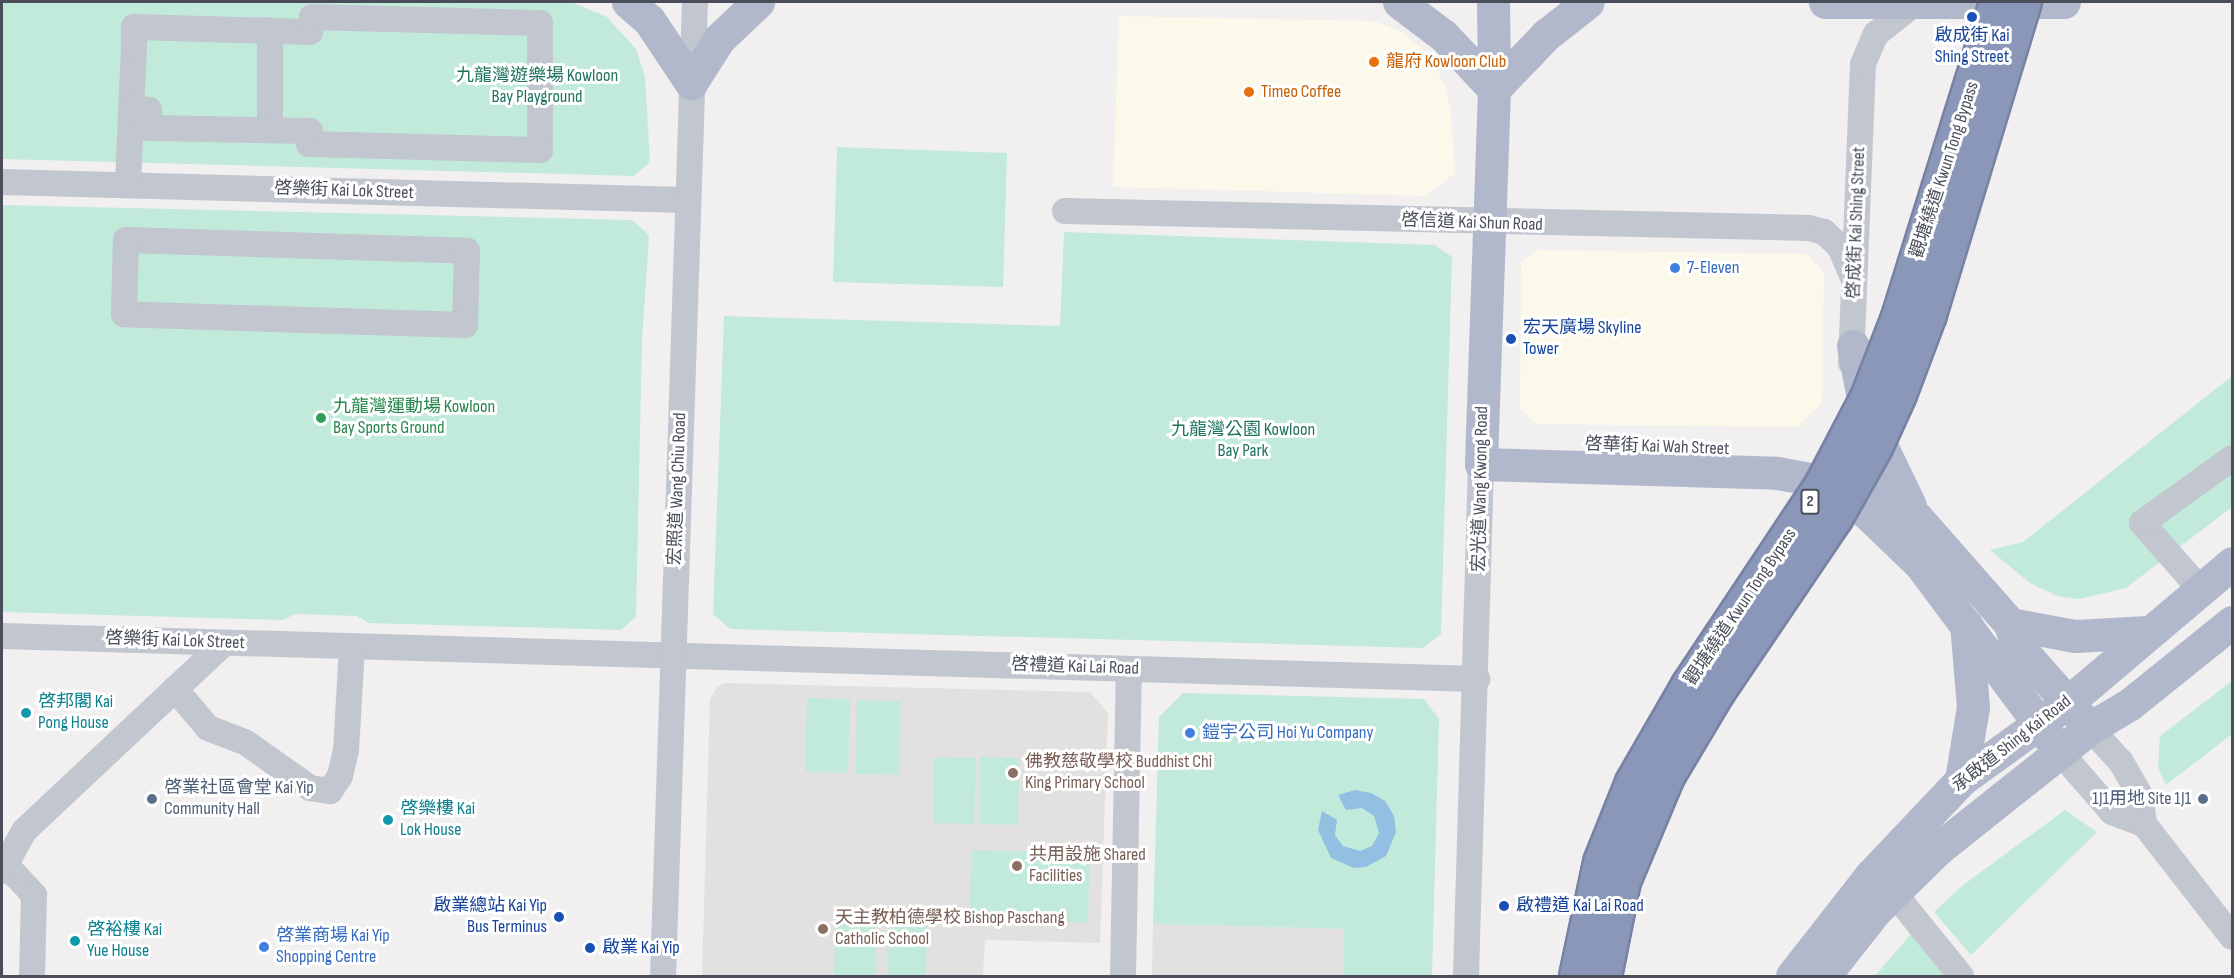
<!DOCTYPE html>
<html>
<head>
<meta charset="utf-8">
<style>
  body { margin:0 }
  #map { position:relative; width:2234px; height:978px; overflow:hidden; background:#f1efef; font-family:"Sofia Sans Condensed","Noto Sans TC",sans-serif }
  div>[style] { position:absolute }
  .commercial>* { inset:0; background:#faf9ea }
  .education>* { inset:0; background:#e2e1e0 }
  .green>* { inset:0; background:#c2eadb }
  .water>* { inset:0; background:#93bfe3 }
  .minor>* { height:26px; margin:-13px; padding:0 13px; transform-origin:13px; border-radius:13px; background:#c1c6cf }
  .major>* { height:33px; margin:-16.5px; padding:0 16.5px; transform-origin:16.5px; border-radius:16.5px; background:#b1b8cb }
  .bridges { filter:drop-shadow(2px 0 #7782a4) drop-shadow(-2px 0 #7782a4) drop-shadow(0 2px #7782a4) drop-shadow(0 -2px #7782a4) }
  .highway-bridge>* { height:33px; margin:-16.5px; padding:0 16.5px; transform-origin:16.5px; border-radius:16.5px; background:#8b97b8 }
  .dots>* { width:16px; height:16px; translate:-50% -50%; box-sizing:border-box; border:3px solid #fff; border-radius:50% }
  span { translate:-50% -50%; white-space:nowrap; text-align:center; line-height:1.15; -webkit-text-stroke:6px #fff; paint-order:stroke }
  .shield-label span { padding:2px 4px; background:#fff; border:2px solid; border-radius:4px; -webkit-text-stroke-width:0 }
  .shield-label { font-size:16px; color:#494e5a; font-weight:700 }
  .transit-label { font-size:18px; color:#164399 }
  .left { translate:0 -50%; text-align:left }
  .right { translate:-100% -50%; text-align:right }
  .food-label { font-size:18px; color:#c56008 }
  .park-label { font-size:18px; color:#20745f }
  .street-label { font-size:18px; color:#494e5a }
  .shop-label { font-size:18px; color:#366cbe }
  .leisure-label { font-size:18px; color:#27864d }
  .culture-label { font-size:18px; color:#0d838f }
  .education-label { font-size:18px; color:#785e54 }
  .service-label { font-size:18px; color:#4e5e75 }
  .frame { position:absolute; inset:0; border:3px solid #494e5a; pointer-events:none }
</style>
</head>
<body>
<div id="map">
  <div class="commercial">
    <div style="clip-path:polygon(1119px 16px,1374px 21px,1398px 30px,1421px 47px,1434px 63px,1445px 87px,1451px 109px,1455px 173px,1426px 196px,1113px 187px)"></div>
    <div style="clip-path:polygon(1536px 250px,1807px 254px,1824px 273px,1822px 403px,1797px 427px,1536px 424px,1520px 409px,1521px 263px)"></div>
  </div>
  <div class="education">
    <div style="clip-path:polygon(724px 683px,1090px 692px,1108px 713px,1100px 943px,985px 940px,983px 976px,702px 976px,710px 699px,717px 687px)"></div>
    <div style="clip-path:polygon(1153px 924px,1344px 929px,1343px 976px,1152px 976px)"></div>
  </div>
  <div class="green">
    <div style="clip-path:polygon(2px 2px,571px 2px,607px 17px,636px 49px,645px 77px,650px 162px,634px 176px,2px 159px)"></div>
    <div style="clip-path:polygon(837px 147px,1007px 153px,1003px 287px,833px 282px)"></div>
    <div style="clip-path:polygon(2px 205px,632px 220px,649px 235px,642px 341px,636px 617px,621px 630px,368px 623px,357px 616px,295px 614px,283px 620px,2px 612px)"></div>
    <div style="clip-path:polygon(1064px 232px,1435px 245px,1452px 257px,1441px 634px,1423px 648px,730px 629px,713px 614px,724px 316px,1060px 326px)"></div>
    <div style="clip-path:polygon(2232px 376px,2232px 507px,2126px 588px,2079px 599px,2057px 596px,2030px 583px,1990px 550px,2023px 542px)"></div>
    <div style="clip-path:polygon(2232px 681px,2232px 734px,2166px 785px,2158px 768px,2160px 736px)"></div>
    <div style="clip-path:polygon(1183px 693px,1424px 699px,1439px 719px,1432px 976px,1343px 976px,1344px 929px,1153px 924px,1159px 717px)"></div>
    <div style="clip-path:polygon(807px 698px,850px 699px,848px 773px,805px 772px)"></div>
    <div style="clip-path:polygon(857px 700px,901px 701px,899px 775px,856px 774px)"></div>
    <div style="clip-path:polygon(934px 757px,976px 758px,974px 824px,933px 823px)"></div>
    <div style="clip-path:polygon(980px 757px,1020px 758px,1018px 825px,979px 824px)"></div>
    <div style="clip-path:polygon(2065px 810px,2097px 832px,1971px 955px,1934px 912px,1962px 886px)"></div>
    <div style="clip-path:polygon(972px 850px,1090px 853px,1088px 923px,969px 919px)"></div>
    <div style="clip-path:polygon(835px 914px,876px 915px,875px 976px,834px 976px)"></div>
    <div style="clip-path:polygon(888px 915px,927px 916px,926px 976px,887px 976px)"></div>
    <div style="clip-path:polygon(1911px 934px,1948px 976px,1875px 976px)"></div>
  </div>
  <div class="water">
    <div style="clip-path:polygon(1355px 790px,1371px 793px,1385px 801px,1394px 816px,1396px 832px,1386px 856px,1366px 867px,1354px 868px,1331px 858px,1318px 830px,1322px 811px,1337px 820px,1335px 835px,1343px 846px,1360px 851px,1372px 846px,1379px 833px,1374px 816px,1362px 808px,1346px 810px,1338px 795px)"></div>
  </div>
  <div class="minor">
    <div style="left:270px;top:130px;width:100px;rotate:-90deg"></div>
    <div style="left:2px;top:182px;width:685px;rotate:1.51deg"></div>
    <div style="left:128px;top:185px;width:72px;rotate:-87.6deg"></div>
    <div style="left:131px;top:113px;width:65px;rotate:-87.4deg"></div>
    <div style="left:134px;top:48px;width:21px;rotate:-90deg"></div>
    <div style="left:134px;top:27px;width:176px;rotate:1.6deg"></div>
    <div style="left:310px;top:32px;width:15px;rotate:-82deg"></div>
    <div style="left:312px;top:17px;width:228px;rotate:1.5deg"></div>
    <div style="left:540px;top:23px;width:127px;rotate:90deg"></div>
    <div style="left:540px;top:150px;width:231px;rotate:-178.5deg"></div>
    <div style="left:309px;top:144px;width:13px;rotate:-86deg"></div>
    <div style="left:310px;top:131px;width:161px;rotate:-178.9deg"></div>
    <div style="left:149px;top:128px;width:18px;rotate:-90deg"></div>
    <div style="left:149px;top:110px;width:18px;rotate:-174deg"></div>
    <div style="left:1065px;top:211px;width:744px;rotate:1.31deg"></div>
    <div style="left:1809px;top:228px;width:16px;rotate:15deg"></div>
    <div style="left:1824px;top:232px;width:22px;rotate:43deg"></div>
    <div style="left:1840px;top:247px;width:33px;rotate:67deg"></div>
    <div style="left:126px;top:240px;width:341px;rotate:1.8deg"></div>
    <div style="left:467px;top:251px;width:74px;rotate:91.5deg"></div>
    <div style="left:465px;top:325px;width:341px;rotate:-178.2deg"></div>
    <div style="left:124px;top:314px;width:74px;rotate:-88.5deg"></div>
    <div style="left:1851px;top:363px;width:299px;rotate:-87.7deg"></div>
    <div style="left:1863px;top:64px;width:33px;rotate:-67deg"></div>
    <div style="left:1876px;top:34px;width:48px;rotate:-38.3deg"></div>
    <div style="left:2200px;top:589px;width:88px;rotate:-131.3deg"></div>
    <div style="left:2142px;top:523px;width:111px;rotate:-35.8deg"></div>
    <div style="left:2px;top:636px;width:1476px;rotate:1.67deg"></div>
    <div style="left:175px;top:689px;width:51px;rotate:49.8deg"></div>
    <div style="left:208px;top:728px;width:40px;rotate:21deg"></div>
    <div style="left:245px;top:742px;width:80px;rotate:35.3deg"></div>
    <div style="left:310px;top:788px;width:20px;rotate:9deg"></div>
    <div style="left:330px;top:791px;width:18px;rotate:-56deg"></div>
    <div style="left:340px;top:776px;width:26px;rotate:-77deg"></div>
    <div style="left:346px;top:751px;width:105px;rotate:-86.7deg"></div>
    <div style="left:2090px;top:728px;width:46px;rotate:47.6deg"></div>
    <div style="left:2121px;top:762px;width:38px;rotate:60deg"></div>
    <div style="left:2140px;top:795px;width:29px;rotate:82deg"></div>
    <div style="left:2060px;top:752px;width:79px;rotate:49.1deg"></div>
    <div style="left:2112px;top:812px;width:34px;rotate:21deg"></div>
    <div style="left:2144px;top:824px;width:143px;rotate:52.1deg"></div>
    <div style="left:7px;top:866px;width:40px;rotate:47deg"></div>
    <div style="left:34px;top:895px;width:81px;rotate:91.4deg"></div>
    <div style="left:2px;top:871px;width:46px;rotate:-61.2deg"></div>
    <div style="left:24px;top:831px;width:274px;rotate:-43.2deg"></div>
    <div style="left:1893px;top:892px;width:108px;rotate:51deg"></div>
    <div style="left:663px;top:976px;width:975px;rotate:-88.12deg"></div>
    <div style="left:1123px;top:976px;width:307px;rotate:-88.9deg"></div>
    <div style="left:1466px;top:976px;width:512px;rotate:-88.32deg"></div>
  </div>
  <div class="major">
    <div style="left:628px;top:2px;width:28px;rotate:41deg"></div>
    <div style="left:649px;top:20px;width:76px;rotate:56.3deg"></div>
    <div style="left:691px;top:83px;width:52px;rotate:-57.5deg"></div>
    <div style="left:719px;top:39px;width:54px;rotate:-43.5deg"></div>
    <div style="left:1399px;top:2px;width:56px;rotate:37.1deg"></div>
    <div style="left:1444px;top:36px;width:73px;rotate:46.7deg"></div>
    <div style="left:1493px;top:2px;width:87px;rotate:89.3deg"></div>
    <div style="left:1494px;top:89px;width:375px;rotate:92deg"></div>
    <div style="left:1481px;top:464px;width:296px;rotate:1.7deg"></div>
    <div style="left:1777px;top:473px;width:45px;rotate:10.3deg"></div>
    <div style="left:1821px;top:481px;width:56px;rotate:34.8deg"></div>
    <div style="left:1867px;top:513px;width:74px;rotate:43.9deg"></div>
    <div style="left:1920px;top:564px;width:234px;rotate:53.3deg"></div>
    <div style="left:1825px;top:2px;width:239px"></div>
    <div style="left:1494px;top:89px;width:75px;rotate:-46.1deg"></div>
    <div style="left:1546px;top:35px;width:53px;rotate:-38.2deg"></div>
    <div style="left:1853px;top:346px;width:69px;rotate:79.2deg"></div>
    <div style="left:1866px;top:414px;width:102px;rotate:64.4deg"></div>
    <div style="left:1835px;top:462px;width:48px;rotate:29.7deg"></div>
    <div style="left:1877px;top:486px;width:51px;rotate:38.7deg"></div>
    <div style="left:1917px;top:518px;width:141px;rotate:48.7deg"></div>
    <div style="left:2010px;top:624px;width:21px;rotate:73deg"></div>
    <div style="left:2016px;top:644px;width:112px;rotate:48.6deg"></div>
    <div style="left:2010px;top:624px;width:66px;rotate:10.5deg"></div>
    <div style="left:2075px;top:636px;width:72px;rotate:-3.2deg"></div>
    <div style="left:1961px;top:780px;width:74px;rotate:-80.7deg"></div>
    <div style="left:1973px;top:707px;width:83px;rotate:-94.8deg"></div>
    <div style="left:1792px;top:976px;width:128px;rotate:-52deg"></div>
    <div style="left:1871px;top:875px;width:131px;rotate:-46.5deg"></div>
    <div style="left:1961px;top:780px;width:131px;rotate:-36deg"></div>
    <div style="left:2067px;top:703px;width:216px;rotate:-40.3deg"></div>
    <div style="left:1824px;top:976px;width:84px;rotate:-51.8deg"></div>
    <div style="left:1876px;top:910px;width:87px;rotate:-44.5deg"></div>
    <div style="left:1938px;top:849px;width:194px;rotate:-38.5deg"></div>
    <div style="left:2090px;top:728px;width:47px;rotate:-31deg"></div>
    <div style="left:2130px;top:704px;width:131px;rotate:-38.8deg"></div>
  </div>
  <div class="bridges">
    <div class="highway-bridge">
      <div style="left:1576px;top:976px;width:116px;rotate:-78.1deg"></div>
      <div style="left:1600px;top:862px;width:86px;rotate:-68.2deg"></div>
      <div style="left:1632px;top:782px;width:112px;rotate:-60deg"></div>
      <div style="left:1688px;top:685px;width:240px;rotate:-56.4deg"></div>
      <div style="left:1821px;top:485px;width:99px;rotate:-62.4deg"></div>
      <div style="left:1867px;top:397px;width:86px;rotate:-68.8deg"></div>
      <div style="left:1898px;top:317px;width:330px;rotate:-72.7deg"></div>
      <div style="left:1604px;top:976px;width:97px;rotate:-78.7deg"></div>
      <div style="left:1623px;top:881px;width:114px;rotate:-67.3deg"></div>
      <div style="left:1667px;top:776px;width:98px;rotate:-59.2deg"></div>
      <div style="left:1717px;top:692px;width:210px;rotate:-55.9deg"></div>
      <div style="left:1835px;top:518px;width:81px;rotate:-60.6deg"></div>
      <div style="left:1875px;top:447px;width:58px;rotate:-65.6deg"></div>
      <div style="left:1899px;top:394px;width:85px;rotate:-69.4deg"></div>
      <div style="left:1929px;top:314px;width:326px;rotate:-73.1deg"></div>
    </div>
  </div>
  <div class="dots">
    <div style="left:1972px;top:17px;background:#1a4fb4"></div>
    <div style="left:1374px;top:62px;background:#e8710a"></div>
    <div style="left:1249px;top:92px;background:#e8710a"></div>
    <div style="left:1675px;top:268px;background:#3f7fe0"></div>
    <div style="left:1511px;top:339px;background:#1a4fb4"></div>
    <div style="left:321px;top:418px;background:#2e9e5b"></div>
    <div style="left:26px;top:713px;background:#0f9aa8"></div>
    <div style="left:1190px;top:733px;background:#3f7fe0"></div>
    <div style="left:1013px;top:773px;background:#8d6e63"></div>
    <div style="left:152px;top:799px;background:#5c6f8a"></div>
    <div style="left:2203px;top:799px;background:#5c6f8a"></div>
    <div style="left:388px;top:820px;background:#0f9aa8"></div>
    <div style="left:1017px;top:866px;background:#8d6e63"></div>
    <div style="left:1504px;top:906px;background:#1a4fb4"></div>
    <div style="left:559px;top:917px;background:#1a4fb4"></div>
    <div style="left:823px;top:929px;background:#8d6e63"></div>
    <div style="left:75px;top:941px;background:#0f9aa8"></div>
    <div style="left:264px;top:947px;background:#3f7fe0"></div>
    <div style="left:590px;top:948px;background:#1a4fb4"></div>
  </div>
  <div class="shield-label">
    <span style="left:1810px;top:502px">2</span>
  </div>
  <div class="transit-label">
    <span style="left:1972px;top:47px">啟成街 Kai<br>Shing Street</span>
    <span class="left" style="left:1523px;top:339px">宏天廣場 Skyline<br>Tower</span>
    <span class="left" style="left:1516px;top:906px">啟禮道 Kai Lai Road</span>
    <span class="right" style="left:547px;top:917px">啟業總站 Kai Yip<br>Bus Terminus</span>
    <span class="left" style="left:602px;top:948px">啟業 Kai Yip</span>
  </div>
  <div class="food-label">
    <span class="left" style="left:1386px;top:62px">龍府 Kowloon Club</span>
    <span class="left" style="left:1261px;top:92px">Timeo Coffee</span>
  </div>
  <div class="park-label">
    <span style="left:537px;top:87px">九龍灣遊樂場 Kowloon<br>Bay Playground</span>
    <span style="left:1243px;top:441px">九龍灣公園 Kowloon<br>Bay Park</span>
  </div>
  <div class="street-label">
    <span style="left:1945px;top:170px;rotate:-72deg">觀塘繞道 Kwun Tong Bypass</span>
    <span style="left:344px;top:191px;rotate:2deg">啓樂街 Kai Lok Street</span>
    <span style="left:1472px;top:223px;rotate:2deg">啓信道 Kai Shun Road</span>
    <span style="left:1857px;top:223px;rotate:-88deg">啓成街 Kai Shing Street</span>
    <span style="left:1657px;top:447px;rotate:2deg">啓華街 Kai Wah Street</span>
    <span style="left:678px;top:489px;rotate:-88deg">宏照道 Wang Chiu Road</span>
    <span style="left:1481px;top:489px;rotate:-89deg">宏光道 Wang Kwong Road</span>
    <span style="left:1741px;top:607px;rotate:-56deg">觀塘繞道 Kwun Tong Bypass</span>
    <span style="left:175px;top:641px;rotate:2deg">啓樂街 Kai Lok Street</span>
    <span style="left:1075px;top:667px;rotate:2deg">啓禮道 Kai Lai Road</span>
    <span style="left:2012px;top:744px;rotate:-38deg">承啟道 Shing Kai Road</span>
  </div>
  <div class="shop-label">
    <span class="left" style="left:1687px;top:268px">7-Eleven</span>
    <span class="left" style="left:1202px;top:733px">鎧宇公司 Hoi Yu Company</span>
    <span class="left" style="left:276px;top:947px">啓業商場 Kai Yip<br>Shopping Centre</span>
  </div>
  <div class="leisure-label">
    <span class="left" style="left:333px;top:418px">九龍灣運動場 Kowloon<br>Bay Sports Ground</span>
  </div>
  <div class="culture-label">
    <span class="left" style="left:38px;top:713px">啓邦閣 Kai<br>Pong House</span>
    <span class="left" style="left:400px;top:820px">啓樂樓 Kai<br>Lok House</span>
    <span class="left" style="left:87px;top:941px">啓裕樓 Kai<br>Yue House</span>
  </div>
  <div class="education-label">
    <span class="left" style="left:1025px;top:773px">佛教慈敬學校 Buddhist Chi<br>King Primary School</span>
    <span class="left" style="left:1029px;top:866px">共用設施 Shared<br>Facilities</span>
    <span class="left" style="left:835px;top:929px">天主教柏德學校 Bishop Paschang<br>Catholic School</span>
  </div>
  <div class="service-label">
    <span class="left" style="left:164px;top:799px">啓業社區會堂 Kai Yip<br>Community Hall</span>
    <span class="right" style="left:2191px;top:799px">1J1用地 Site 1J1</span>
  </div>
  <div class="frame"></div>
</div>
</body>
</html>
